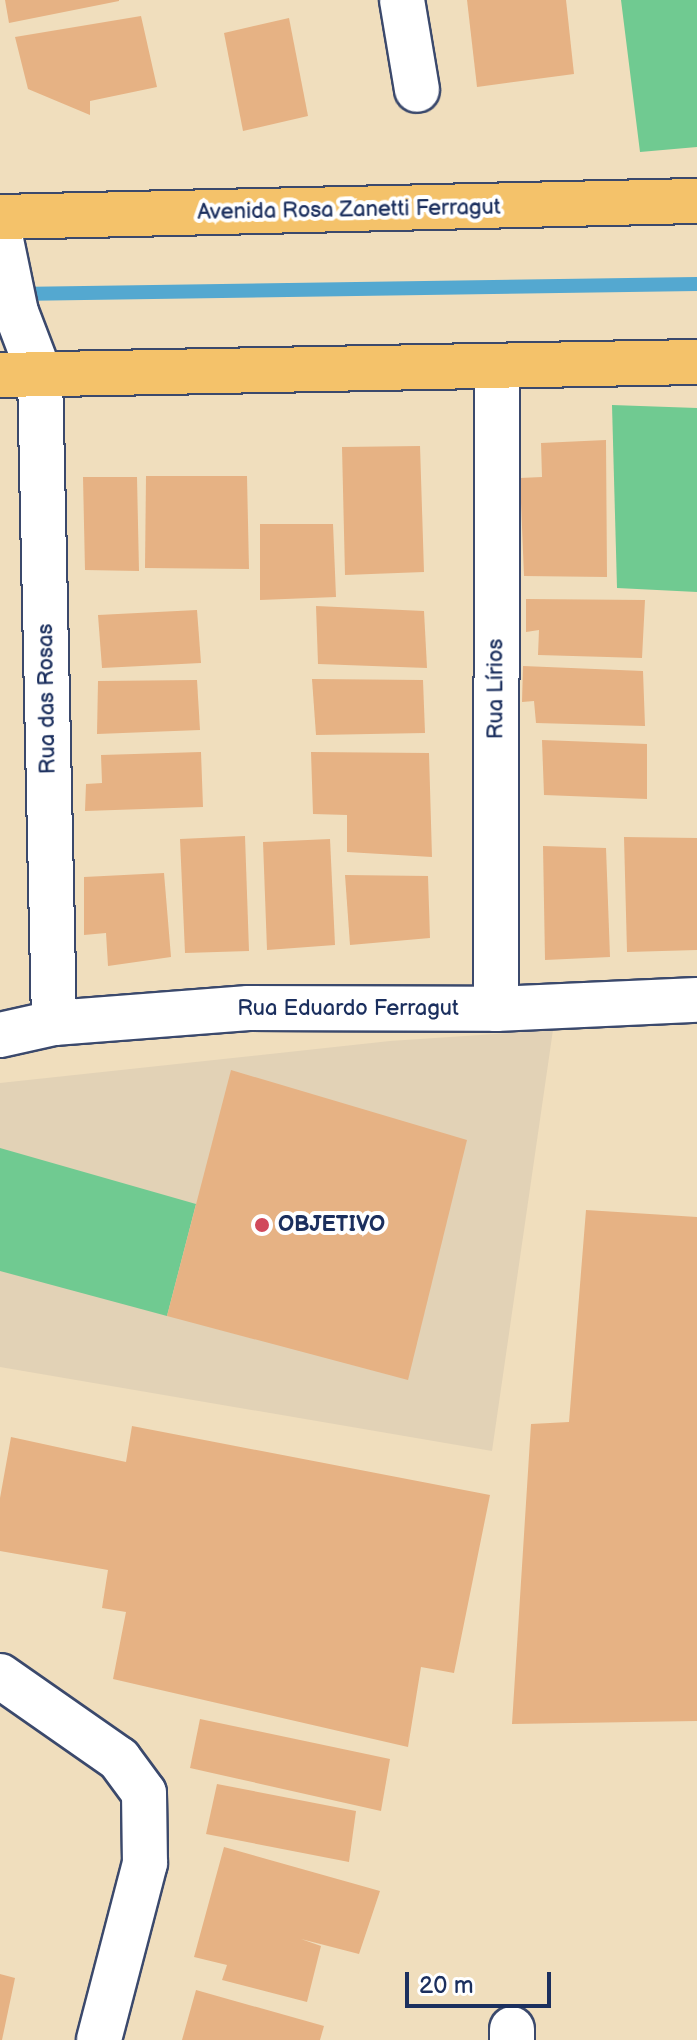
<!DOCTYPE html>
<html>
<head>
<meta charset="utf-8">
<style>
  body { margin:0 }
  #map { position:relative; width:697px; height:2040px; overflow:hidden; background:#f0debd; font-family:"Balsamiq Sans",sans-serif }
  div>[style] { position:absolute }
  .built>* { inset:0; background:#e2d2b6 }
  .green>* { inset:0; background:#70ca91 }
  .stream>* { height:14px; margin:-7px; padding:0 7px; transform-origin:7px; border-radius:7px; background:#54a8d0 }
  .building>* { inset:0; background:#e6b284 }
  .roads { filter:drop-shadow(2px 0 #3b496c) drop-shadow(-2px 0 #3b496c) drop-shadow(0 2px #3b496c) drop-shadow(0 -2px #3b496c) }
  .minor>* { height:44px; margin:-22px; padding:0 22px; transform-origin:22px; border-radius:22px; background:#fff }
  .major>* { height:44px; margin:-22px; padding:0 22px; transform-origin:22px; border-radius:22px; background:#f4c26a }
  .dots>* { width:22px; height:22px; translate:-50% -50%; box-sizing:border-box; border:4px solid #fff; border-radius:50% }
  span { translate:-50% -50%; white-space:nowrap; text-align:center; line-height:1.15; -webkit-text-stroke:8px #fff; paint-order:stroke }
  .street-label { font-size:22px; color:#1b2f5e }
  .poi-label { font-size:22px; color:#1b2f5e; font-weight:700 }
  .left { translate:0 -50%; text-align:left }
  .scale { position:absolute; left:405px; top:1972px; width:146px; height:36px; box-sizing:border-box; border:4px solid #1b2f5e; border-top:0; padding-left:10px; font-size:24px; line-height:28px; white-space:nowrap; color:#1b2f5e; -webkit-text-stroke:6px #fff; paint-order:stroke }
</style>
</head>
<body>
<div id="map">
  <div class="built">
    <div style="clip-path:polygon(553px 1030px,492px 1451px,0 1367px,0 1083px,390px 1041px)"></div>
  </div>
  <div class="green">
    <div style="clip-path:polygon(621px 0,697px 0,697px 147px,640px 152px)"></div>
    <div style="clip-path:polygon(612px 405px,697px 408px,697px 592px,617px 588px)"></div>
    <div style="clip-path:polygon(0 1148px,196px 1204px,167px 1316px,0 1271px)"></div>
  </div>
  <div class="stream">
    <div style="left:16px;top:294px;width:681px;rotate:-0.84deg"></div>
  </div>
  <div class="building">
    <div style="clip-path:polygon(5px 0,119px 0,119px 1px,9px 23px)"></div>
    <div style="clip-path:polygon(467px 0,566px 0,574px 74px,477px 87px)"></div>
    <div style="clip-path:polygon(141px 16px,157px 87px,90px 101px,90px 115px,28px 89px,15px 37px)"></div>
    <div style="clip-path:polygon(289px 18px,308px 116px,243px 131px,224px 33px)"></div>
    <div style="clip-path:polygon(606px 440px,607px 577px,524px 576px,520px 478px,542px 477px,541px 443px)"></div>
    <div style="clip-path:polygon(420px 446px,424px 572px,345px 575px,342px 447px)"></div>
    <div style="clip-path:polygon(146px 476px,247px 476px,249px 569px,145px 568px)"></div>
    <div style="clip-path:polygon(83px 477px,137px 477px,139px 571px,85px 570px)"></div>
    <div style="clip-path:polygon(260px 524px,333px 524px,336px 597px,260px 600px)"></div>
    <div style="clip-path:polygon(526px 599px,645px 600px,642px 658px,538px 655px,539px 630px,526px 632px)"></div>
    <div style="clip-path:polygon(316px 606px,424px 611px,427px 668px,318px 664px)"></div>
    <div style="clip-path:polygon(197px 610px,201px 663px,102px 668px,98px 615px)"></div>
    <div style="clip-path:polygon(523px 666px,643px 671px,645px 726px,536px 723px,534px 701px,522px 702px)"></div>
    <div style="clip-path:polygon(312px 679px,423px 680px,425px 733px,316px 735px)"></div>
    <div style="clip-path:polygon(197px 680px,200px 730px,97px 734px,98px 681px)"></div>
    <div style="clip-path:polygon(542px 740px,647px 744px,647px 799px,544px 795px)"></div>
    <div style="clip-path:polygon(201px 752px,203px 807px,85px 811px,86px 784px,102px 783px,101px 755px)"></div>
    <div style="clip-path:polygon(311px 752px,429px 753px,432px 857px,347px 852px,347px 815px,313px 814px)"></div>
    <div style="clip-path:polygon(245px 836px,249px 951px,185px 953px,180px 839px)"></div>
    <div style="clip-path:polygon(624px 837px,697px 838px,697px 950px,627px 952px)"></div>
    <div style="clip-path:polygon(330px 839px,335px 945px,267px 950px,263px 842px)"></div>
    <div style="clip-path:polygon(543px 846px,606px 848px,610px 957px,545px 960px)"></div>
    <div style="clip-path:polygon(164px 873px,171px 957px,108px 966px,106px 933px,84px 935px,84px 877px)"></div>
    <div style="clip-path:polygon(345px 875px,428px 876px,430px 938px,350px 945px)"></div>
    <div style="clip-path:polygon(231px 1070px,467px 1140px,408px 1380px,167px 1316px)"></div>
    <div style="clip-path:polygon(586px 1210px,697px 1217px,697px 1721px,512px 1724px,531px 1424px,569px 1422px)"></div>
    <div style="clip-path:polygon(132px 1426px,490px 1495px,454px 1673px,421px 1667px,408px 1747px,113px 1679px,126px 1612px,102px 1608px,108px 1570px,0 1551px,0 1498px,11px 1437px,126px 1462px)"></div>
    <div style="clip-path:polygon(200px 1719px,390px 1759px,381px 1811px,190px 1768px)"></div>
    <div style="clip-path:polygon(217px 1784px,356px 1811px,349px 1862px,206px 1834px)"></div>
    <div style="clip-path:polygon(224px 1847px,380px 1891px,359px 1954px,301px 1939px,321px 1946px,307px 2002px,222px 1980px,227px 1965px,194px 1957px)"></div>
    <div style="clip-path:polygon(0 1974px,15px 1978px,2px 2040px,0 2040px)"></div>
    <div style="clip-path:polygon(196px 1990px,324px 2026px,320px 2040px,182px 2040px)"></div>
  </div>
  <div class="roads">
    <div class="minor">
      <div style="left:402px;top:0;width:91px;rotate:80.5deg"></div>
      <div style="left:0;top:235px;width:79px;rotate:78.3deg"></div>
      <div style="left:16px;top:312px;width:67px;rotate:69.1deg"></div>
      <div style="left:40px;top:375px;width:648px;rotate:88.76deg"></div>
      <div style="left:496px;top:1009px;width:641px;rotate:-89.91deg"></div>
      <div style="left:0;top:1035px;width:55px;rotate:-12.5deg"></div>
      <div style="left:54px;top:1023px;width:195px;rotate:-4.4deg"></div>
      <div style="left:248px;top:1008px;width:248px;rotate:0.2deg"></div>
      <div style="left:496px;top:1009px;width:201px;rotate:-2.6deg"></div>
      <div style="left:0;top:1676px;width:145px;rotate:34.9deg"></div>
      <div style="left:119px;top:1759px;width:42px;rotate:53.7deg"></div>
      <div style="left:144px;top:1793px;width:70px;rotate:89.2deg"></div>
      <div style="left:145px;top:1863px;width:183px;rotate:104.6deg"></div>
      <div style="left:512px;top:2040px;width:11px;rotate:-90deg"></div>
    </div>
    <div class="major">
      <div style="left:0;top:217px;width:697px;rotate:-1.32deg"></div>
      <div style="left:0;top:375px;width:697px;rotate:-1.07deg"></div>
    </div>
  </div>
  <div class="dots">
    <div style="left:262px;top:1225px;background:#d1495b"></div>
  </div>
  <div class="street-label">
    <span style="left:349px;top:210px;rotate:-1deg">Avenida Rosa Zanetti Ferragut</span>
    <span style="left:496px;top:689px;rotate:-90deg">Rua Lírios</span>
    <span style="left:47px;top:699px;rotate:-91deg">Rua das Rosas</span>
    <span style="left:348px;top:1009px">Rua Eduardo Ferragut</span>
  </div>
  <div class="poi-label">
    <span class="left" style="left:278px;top:1225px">OBJETIVO</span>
  </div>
  <div class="scale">20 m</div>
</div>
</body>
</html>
